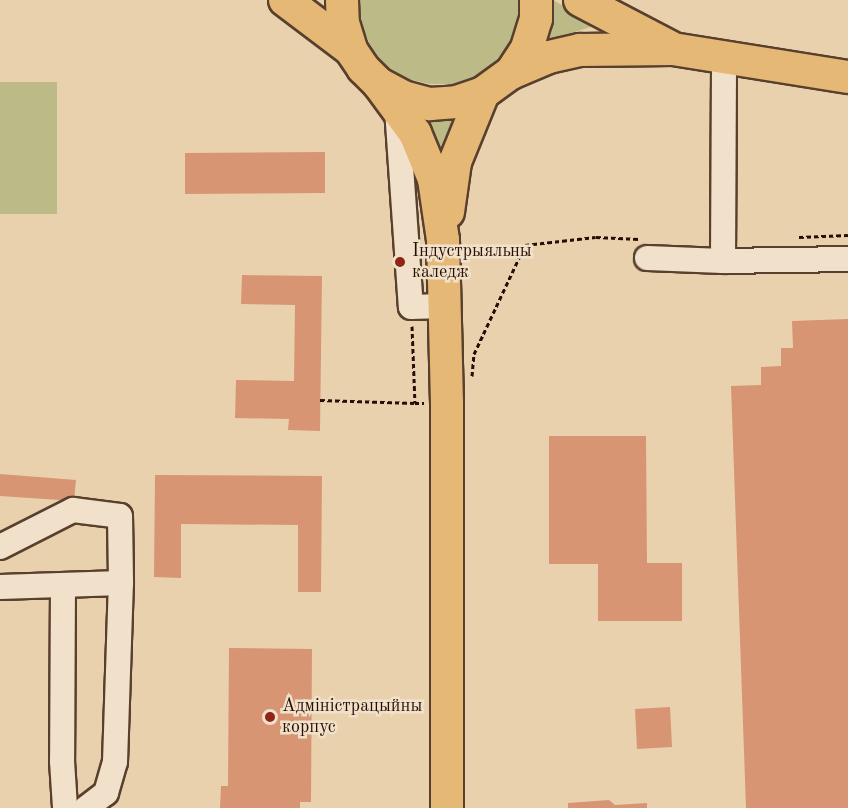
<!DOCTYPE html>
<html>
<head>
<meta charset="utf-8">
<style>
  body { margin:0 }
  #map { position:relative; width:848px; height:808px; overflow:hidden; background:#ead1ad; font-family:"Old Standard TT",serif }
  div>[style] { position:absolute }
  .green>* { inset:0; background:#bcba86 }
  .building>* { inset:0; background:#d79573 }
  .path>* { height:3px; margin-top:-1.5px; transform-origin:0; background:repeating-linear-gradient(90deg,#270e04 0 4.5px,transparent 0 7.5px) }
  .roads { filter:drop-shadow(2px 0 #583f2e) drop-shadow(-2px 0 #583f2e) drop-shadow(0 2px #583f2e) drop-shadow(0 -2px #583f2e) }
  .minor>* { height:24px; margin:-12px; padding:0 12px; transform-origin:12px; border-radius:12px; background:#f1e1ca }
  .major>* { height:32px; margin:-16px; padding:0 16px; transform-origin:16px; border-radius:16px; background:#e5b876 }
  .dots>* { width:16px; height:16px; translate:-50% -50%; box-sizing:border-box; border:3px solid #f1e1ca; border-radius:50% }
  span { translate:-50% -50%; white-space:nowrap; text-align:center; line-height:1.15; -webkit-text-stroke:5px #f1e1ca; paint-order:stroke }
  .poi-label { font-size:18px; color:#270e04 }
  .left { translate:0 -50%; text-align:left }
</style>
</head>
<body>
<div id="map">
  <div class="green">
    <div style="clip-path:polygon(359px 0,519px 0,519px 2px,517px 25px,508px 46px,493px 64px,474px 77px,453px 84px,430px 84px,408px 79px,388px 67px,373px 50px,363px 30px)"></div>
    <div style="clip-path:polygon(546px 0,553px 0,597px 25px,545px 41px)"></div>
    <div style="clip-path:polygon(0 82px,57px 82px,57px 214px,0 214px)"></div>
    <div style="clip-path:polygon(463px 109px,442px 163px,412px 113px)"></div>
  </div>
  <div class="building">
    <div style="clip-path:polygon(325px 152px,325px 193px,185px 194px,185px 153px)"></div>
    <div style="clip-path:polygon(242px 275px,322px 276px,320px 431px,288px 430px,289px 419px,235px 418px,236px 380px,294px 381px,295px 305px,241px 304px)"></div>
    <div style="clip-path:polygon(848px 319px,848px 808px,746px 808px,731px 386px,761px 385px,761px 367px,781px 366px,781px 348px,793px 348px,792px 321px)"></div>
    <div style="clip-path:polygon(549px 436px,646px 436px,647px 563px,682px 563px,682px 621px,598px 621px,598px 564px,549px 564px)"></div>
    <div style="clip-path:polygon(0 474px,76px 480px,74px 501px,0 496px)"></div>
    <div style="clip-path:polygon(155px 475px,322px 476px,321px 592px,298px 592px,298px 525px,181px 524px,181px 578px,154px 577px)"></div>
    <div style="clip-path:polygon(229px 648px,312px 649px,311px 802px,300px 802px,300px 808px,220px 808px,221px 786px,228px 786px)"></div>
    <div style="clip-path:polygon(670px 707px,672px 747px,637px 749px,635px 709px)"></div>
    <div style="clip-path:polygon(609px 800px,615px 805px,647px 803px,647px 808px,568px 808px,568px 803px)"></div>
  </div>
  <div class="path">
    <div style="left:799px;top:237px;width:49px;rotate:-2.3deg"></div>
    <div style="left:412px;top:326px;width:77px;rotate:87.8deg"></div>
    <div style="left:415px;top:403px;width:9px"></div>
    <div style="left:472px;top:376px;width:22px;rotate:-85deg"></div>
    <div style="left:474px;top:354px;width:120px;rotate:-64.9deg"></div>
    <div style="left:525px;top:245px;width:71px;rotate:-6.4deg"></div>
    <div style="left:596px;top:237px;width:43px;rotate:2.7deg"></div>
    <div style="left:320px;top:400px;width:95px;rotate:1.8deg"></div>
  </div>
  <div class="roads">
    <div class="minor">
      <div style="left:397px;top:109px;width:198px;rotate:86deg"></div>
      <div style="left:411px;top:307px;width:32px;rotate:-2deg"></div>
      <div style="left:647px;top:258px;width:76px;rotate:2.3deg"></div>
      <div style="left:723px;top:261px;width:204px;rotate:-89.7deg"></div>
      <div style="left:723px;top:261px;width:125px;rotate:-0.9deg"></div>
      <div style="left:0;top:547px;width:82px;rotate:-26.9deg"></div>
      <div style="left:73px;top:510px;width:47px;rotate:7.3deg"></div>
      <div style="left:120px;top:516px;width:67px;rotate:89.1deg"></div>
      <div style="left:121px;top:583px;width:121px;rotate:178.1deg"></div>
      <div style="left:63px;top:585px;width:176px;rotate:90.3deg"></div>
      <div style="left:62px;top:761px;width:47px;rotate:86.3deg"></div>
      <div style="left:86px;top:808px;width:25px;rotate:-37deg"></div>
      <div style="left:106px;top:793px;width:32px;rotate:-74deg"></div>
      <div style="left:115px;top:762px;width:179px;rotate:-88.1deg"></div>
    </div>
    <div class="major">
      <div style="left:285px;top:0;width:83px;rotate:37.1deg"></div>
      <div style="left:342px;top:0;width:23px;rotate:88deg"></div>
      <div style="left:343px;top:23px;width:28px;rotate:73deg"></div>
      <div style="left:351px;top:50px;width:22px;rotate:56deg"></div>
      <div style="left:363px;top:68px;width:23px;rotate:45deg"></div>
      <div style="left:379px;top:84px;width:27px;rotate:28deg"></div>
      <div style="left:403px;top:97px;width:28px;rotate:15deg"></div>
      <div style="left:430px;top:104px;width:27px;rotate:-4deg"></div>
      <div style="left:457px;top:102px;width:28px;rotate:-19deg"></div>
      <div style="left:483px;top:93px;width:34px;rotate:-36deg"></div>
      <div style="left:511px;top:73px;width:30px;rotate:-57deg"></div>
      <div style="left:527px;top:48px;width:30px;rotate:-73deg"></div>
      <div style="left:536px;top:19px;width:19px;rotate:-90deg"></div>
      <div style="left:580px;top:0;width:102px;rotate:27.6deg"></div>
      <div style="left:511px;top:73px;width:41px;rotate:-22.8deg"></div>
      <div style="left:549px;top:57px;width:32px;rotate:-13deg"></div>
      <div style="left:580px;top:50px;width:93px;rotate:-0.6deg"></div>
      <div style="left:673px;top:49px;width:177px;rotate:9.1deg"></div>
      <div style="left:379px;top:84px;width:61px;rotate:53.7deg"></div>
      <div style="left:415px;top:133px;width:50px;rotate:67.6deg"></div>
      <div style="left:434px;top:179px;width:62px;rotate:81.6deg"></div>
      <div style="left:443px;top:240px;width:162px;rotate:88.6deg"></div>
      <div style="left:447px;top:402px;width:406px;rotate:90deg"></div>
      <div style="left:448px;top:212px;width:50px;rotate:-82deg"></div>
      <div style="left:455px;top:162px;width:74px;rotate:-67.9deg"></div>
    </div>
  </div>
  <div class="dots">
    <div style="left:400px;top:262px;background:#8f2418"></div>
    <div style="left:270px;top:717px;background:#8f2418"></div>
  </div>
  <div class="poi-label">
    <span class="left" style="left:412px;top:262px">Індустрыяльны<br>каледж</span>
    <span class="left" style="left:282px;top:717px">Адміністрацыйны<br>корпус</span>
  </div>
</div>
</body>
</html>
